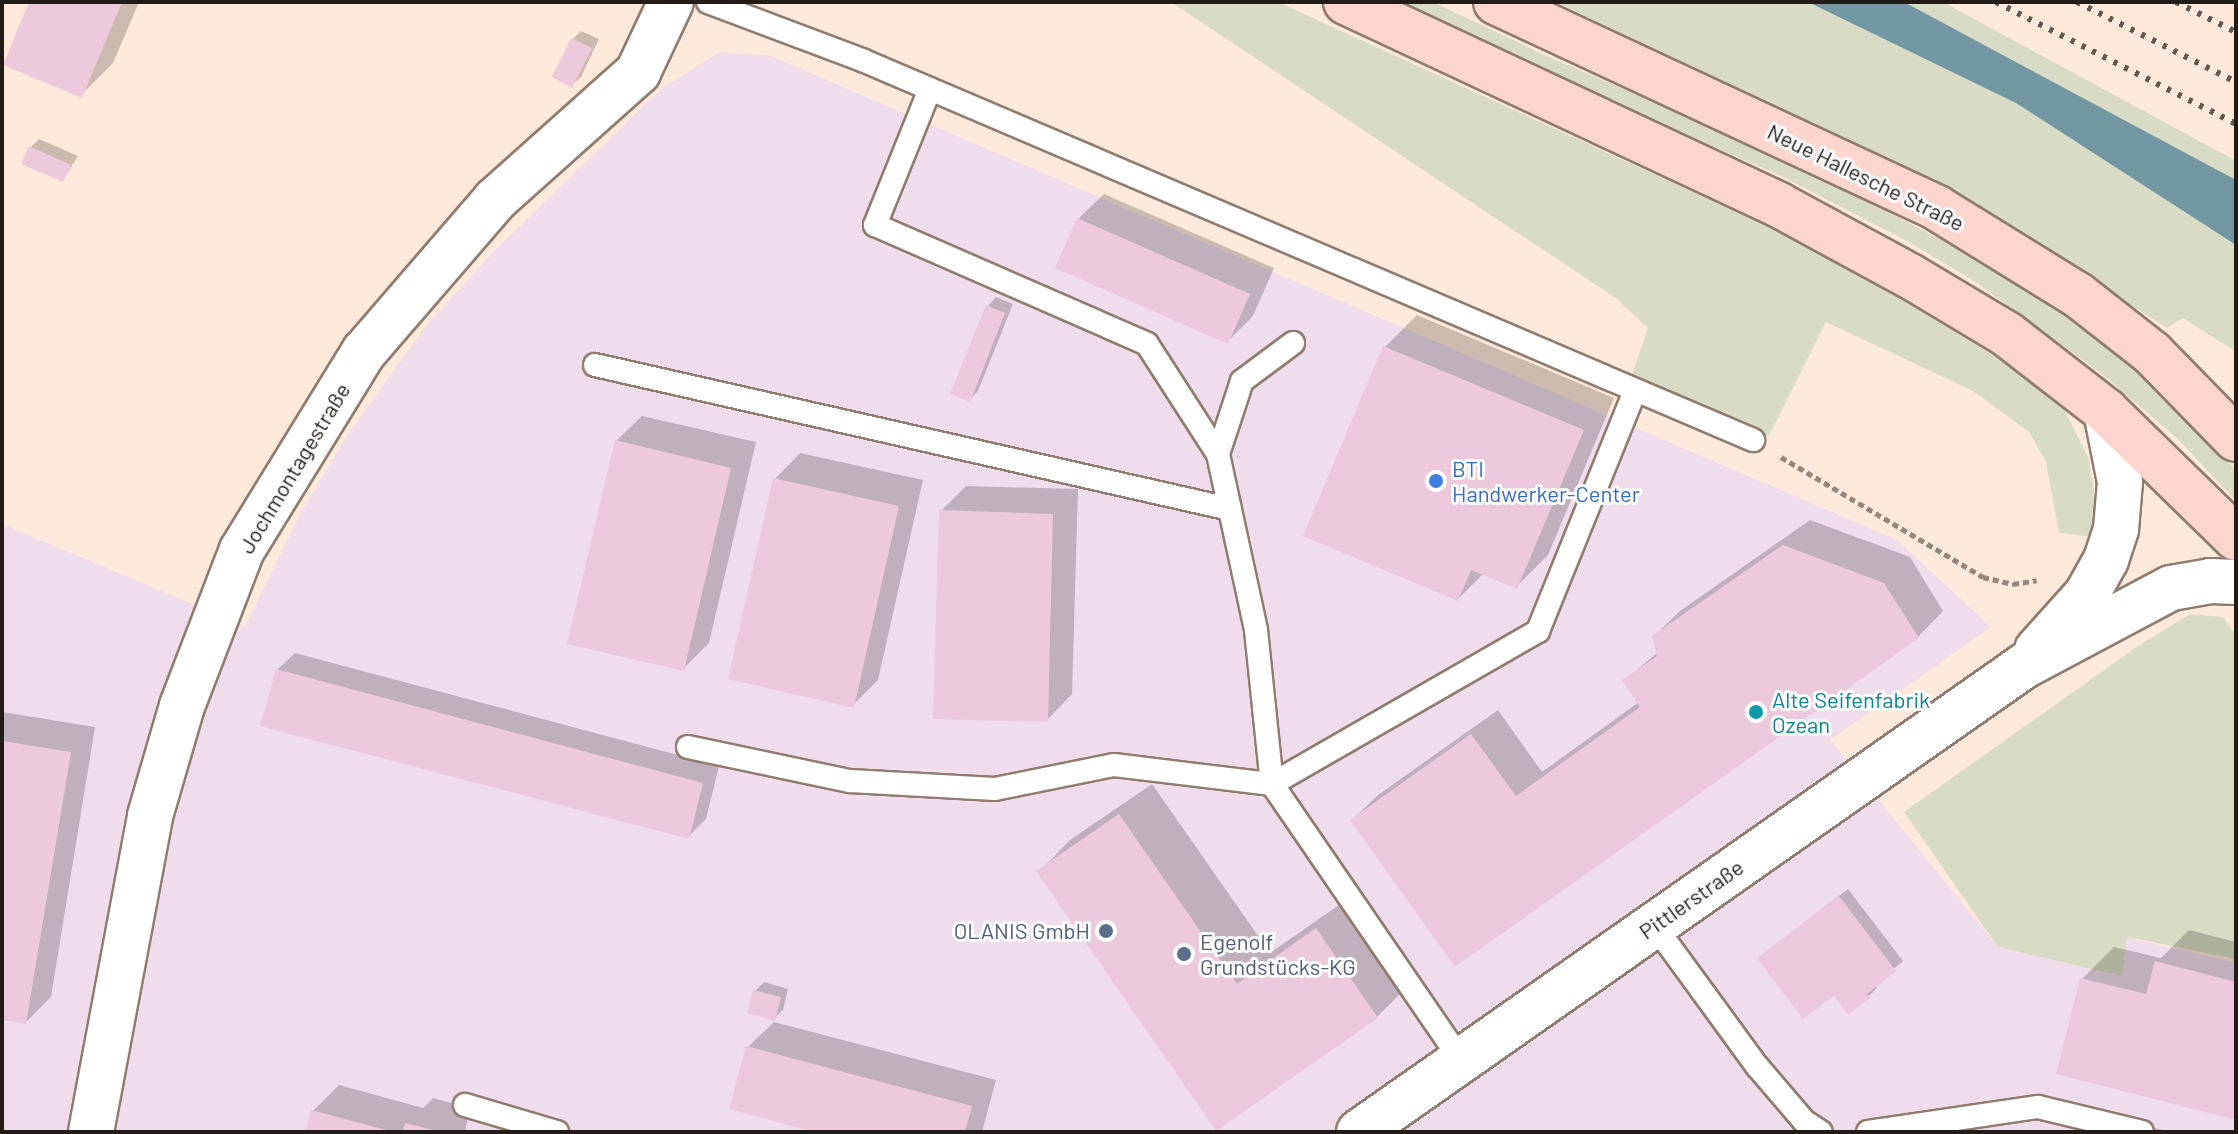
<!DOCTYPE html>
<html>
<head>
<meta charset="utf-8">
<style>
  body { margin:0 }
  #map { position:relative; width:2238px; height:1134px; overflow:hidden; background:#ffe9da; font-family:Barlow,sans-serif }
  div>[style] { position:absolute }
  .commercial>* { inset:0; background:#f0ddec }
  .green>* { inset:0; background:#d9dcc4 }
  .water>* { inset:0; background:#7398a4 }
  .shadow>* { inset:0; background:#0003 }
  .building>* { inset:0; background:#eccadb }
  .path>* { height:5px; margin-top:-2.5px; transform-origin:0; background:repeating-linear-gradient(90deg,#95877c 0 6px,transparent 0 10px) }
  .roads { filter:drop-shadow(2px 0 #8f7c6f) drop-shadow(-2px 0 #8f7c6f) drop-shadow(0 2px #8f7c6f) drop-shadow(0 -2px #8f7c6f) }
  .lane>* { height:22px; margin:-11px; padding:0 11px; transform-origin:11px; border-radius:11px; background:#fff }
  .street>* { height:44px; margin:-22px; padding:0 22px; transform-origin:22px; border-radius:22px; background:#fff }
  .primary>* { height:44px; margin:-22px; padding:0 22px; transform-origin:22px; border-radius:22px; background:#fcd5ce }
  .rail>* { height:6px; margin-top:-3px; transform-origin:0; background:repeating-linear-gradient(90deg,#635850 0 4px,transparent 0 12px) }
  .dots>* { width:22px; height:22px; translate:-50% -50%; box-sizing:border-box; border:4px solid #fff; border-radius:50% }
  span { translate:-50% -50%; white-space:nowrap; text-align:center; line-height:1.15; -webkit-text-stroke:6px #fff; paint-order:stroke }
  .street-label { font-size:22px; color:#221b16 }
  .shop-label { font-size:22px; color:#366cbe }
  .left { translate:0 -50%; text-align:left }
  .culture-label { font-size:22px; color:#0d838f }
  .service-label { font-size:22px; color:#4e5e75 }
  .right { translate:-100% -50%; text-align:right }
  .frame { position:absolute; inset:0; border:4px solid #221b16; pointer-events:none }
</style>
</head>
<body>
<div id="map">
  <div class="commercial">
    <div style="clip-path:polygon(720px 52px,771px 56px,1897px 540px,1991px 627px,1830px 740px,1998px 947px,2121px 976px,2126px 937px,2236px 963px,2236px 1132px,2px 1132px,2px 524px,245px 626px,300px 514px,348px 434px,426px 326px,495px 250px,662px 88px)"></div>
  </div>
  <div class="green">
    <div style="clip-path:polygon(1171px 2px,1278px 2px,1776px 230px,1899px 298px,1997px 358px,2062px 405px,2089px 459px,2095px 498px,2093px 537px,2059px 533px,2046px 462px,2029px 432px,1973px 391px,1826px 322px,1769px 436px,1632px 374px,1648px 328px,1617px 299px)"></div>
    <div style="clip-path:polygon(1393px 2px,1433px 2px,1549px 57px,1786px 159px,1984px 262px,2067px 314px,2129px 364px,2193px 424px,2236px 470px,2236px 501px,2178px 439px,2102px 374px,1974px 281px,1907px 241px,1779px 175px,1552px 77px)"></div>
    <div style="clip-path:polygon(1556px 2px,1943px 2px,2236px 161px,2236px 352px,2183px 318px,2167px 328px,1946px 187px)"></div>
    <div style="clip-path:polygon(2190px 614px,2223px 617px,2236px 635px,2236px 959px,2127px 937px,2122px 976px,1998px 947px,1904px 812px,2138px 646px)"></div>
  </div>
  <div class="water">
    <div style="clip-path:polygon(1808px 2px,1904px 2px,2236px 180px,2236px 245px,2016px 103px)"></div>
  </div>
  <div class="shadow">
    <div style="clip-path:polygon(31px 2px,139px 2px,113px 63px,81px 95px)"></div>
    <div style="clip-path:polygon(581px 31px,599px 39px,581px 77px,572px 85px,573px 39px)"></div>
    <div style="clip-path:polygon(39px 139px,78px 156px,63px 180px,30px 148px)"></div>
    <div style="clip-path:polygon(1104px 194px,1274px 268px,1253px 316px,1227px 342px,1078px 219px)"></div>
    <div style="clip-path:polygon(996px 297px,1013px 304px,978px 391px,969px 400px,953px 393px,988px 306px)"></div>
    <div style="clip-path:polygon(1417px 315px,1614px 398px,1548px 555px,1516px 587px,1484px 573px,1458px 599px,1385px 347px)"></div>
    <div style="clip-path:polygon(642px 416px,756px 442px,709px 643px,683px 669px,616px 441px)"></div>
    <div style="clip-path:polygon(800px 453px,923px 480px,878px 680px,853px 705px,775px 479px)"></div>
    <div style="clip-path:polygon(966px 486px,1078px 489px,1072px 694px,1047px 720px,941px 511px)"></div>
    <div style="clip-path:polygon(1810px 520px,1910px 557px,1943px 611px,1918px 637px,1735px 766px,1352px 820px,1378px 795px,1498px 710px,1542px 772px,1639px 702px,1624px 681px,1658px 652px,1654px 636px,1680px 611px)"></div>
    <div style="clip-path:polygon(295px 653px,719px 766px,706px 819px,688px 837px,277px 670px)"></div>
    <div style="clip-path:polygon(2px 712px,95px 727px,51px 997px,26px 1022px,2px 1018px)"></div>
    <div style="clip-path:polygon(1152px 784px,1270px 953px,1349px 898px,1409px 985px,1377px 1017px,1217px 1128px,1039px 872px,1070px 840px)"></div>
    <div style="clip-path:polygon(1848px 889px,1903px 961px,1875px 985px,1877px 988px,1869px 996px,1834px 993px,1768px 950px)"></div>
    <div style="clip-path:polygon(2189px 930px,2236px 942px,2236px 1118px,2082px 979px,2114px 947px,2161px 958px)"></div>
    <div style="clip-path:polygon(764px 982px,788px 989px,783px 1010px,774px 1018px,755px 991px)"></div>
    <div style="clip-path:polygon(774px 1022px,996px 1080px,982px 1132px,823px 1132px,748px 1047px)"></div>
    <div style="clip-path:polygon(339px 1085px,423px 1108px,433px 1098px,470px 1108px,465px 1132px,307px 1132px,313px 1111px)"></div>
    <div style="clip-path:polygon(2108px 1116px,2171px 1132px,2092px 1132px)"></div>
  </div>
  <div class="building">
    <div style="clip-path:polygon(29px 2px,122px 2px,82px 98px,3px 65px)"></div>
    <div style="clip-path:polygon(571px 38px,592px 48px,572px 88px,552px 77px)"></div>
    <div style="clip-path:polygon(29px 146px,71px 165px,63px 182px,21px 164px)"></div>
    <div style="clip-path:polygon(1077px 218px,1250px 294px,1228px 344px,1055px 268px)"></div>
    <div style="clip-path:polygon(986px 305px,1005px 313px,970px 402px,950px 394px)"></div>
    <div style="clip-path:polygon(1383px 346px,1584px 430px,1517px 589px,1471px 570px,1458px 601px,1303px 536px)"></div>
    <div style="clip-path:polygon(615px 440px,731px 468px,684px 671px,567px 644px)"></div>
    <div style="clip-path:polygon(773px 478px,899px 506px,854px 708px,728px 679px)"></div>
    <div style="clip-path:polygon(939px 510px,1053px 514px,1048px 722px,933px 719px)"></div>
    <div style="clip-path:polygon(1783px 545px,1884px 583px,1919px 638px,1455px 967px,1350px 820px,1471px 734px,1516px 796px,1640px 707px,1622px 680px,1657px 656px,1652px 636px)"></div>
    <div style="clip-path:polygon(276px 669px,703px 783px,689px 839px,260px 726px)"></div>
    <div style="clip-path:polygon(2px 741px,71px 752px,26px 1024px,2px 1020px)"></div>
    <div style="clip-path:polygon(1119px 814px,1237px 984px,1316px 928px,1378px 1018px,1216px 1131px,1036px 871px)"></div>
    <div style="clip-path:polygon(1839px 896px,1896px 971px,1867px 994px,1870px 998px,1848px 1015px,1834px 996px,1803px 1019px,1757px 958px)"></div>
    <div style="clip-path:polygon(2155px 961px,2236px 982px,2236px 1120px,2056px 1074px,2080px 978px,2146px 994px)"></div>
    <div style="clip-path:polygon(753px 990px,781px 997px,775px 1021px,747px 1013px)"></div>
    <div style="clip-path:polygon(746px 1046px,972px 1106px,965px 1132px,815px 1132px,729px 1109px)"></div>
    <div style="clip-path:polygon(311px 1110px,390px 1131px,390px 1132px,305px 1132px)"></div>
    <div style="clip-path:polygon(405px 1123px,437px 1131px,437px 1132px,403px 1132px)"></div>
  </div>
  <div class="path">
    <div style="left:1781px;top:457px;width:235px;rotate:30.7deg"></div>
    <div style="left:1983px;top:577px;width:31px;rotate:13deg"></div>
    <div style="left:2013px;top:584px;width:24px;rotate:-9deg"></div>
  </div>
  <div class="roads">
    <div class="lane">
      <div style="left:708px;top:2px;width:165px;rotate:20.6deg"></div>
      <div style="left:862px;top:60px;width:969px;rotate:23.1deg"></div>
      <div style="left:930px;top:89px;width:147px;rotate:112deg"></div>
      <div style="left:875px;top:225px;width:297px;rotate:23.6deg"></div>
      <div style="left:1147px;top:344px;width:131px;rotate:57.2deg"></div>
      <div style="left:1293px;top:343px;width:64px;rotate:143.3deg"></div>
      <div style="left:1242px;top:381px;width:77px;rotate:108.2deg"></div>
      <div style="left:1218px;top:454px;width:180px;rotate:77.8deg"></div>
      <div style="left:1256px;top:630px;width:155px;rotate:84.1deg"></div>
      <div style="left:1272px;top:784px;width:335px;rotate:55.6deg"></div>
      <div style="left:595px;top:365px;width:651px;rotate:12.78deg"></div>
      <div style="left:688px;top:747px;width:166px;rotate:11.9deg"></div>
      <div style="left:850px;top:781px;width:145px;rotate:3.2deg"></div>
      <div style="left:995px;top:789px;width:121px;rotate:-11.4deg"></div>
      <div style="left:1114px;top:765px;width:159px;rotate:6.9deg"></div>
      <div style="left:1272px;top:784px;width:307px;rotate:-29.9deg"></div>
      <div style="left:1538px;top:631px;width:259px;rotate:-68deg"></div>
      <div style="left:1654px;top:925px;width:175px;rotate:53.9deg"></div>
      <div style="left:1757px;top:1066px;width:72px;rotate:49.5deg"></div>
      <div style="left:1804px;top:1121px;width:20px;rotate:33deg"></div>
      <div style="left:465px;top:1105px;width:96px;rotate:16.4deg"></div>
      <div style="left:1868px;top:1132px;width:172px;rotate:-8.4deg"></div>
      <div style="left:2038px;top:1107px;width:107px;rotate:13.5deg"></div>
    </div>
    <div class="street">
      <div style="left:2037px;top:650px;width:75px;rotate:-48.2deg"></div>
      <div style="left:2087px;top:594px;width:39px;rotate:-61deg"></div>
      <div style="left:2106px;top:560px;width:33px;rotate:-72deg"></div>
      <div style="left:2116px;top:529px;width:47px;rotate:-85.1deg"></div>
      <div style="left:2120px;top:482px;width:72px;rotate:-101.2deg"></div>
      <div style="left:91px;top:1132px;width:321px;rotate:-79.4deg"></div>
      <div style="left:150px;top:816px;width:115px;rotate:-73.8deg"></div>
      <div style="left:182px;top:706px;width:167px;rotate:-69deg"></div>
      <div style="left:242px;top:550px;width:233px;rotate:-58.4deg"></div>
      <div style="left:364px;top:352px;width:201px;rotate:-49.2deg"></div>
      <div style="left:495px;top:200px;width:192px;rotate:-41.8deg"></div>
      <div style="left:638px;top:72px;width:77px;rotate:-64.8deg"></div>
      <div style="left:1359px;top:1132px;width:812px;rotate:-35.02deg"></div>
      <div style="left:2024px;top:666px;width:166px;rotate:-28deg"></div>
      <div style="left:2171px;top:588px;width:40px;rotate:-10deg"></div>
      <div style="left:2210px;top:581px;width:26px;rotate:2deg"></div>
    </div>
    <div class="primary">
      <div style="left:1346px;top:2px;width:478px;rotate:25.1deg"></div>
      <div style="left:1779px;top:205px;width:149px;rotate:28.5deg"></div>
      <div style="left:1910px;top:276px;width:114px;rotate:31deg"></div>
      <div style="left:2008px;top:335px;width:124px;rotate:37.8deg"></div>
      <div style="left:2106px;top:411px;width:182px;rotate:44.3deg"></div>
      <div style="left:1496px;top:2px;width:487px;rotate:25deg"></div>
      <div style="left:1937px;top:208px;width:166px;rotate:31.7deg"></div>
      <div style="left:2078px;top:295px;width:94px;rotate:38.1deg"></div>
      <div style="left:2152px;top:353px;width:120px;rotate:45.7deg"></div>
    </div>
  </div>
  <div class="rail">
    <div style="left:1996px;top:2px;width:269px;rotate:26.9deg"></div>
    <div style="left:2077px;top:2px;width:178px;rotate:26.7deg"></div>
    <div style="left:2176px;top:2px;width:67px;rotate:26.6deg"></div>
  </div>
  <div class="dots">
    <div style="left:1436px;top:481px;background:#3f7fe0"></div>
    <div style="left:1756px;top:712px;background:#0f9aa8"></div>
    <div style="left:1106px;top:931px;background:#5c6f8a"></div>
    <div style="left:1184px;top:954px;background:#5c6f8a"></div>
  </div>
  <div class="street-label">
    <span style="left:1866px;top:177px;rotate:26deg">Neue Hallesche Straße</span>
    <span style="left:294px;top:468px;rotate:-59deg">Jochmontagestraße</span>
    <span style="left:1691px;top:899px;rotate:-35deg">Pittlerstraße</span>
  </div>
  <div class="shop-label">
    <span class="left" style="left:1452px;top:481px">BTI<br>Handwerker-Center</span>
  </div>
  <div class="culture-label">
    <span class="left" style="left:1772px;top:712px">Alte Seifenfabrik<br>Ozean</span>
  </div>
  <div class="service-label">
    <span class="right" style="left:1090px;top:931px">OLANIS GmbH</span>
    <span class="left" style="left:1200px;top:954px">Egenolf<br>Grundstücks-KG</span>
  </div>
  <div class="frame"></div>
</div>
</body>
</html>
